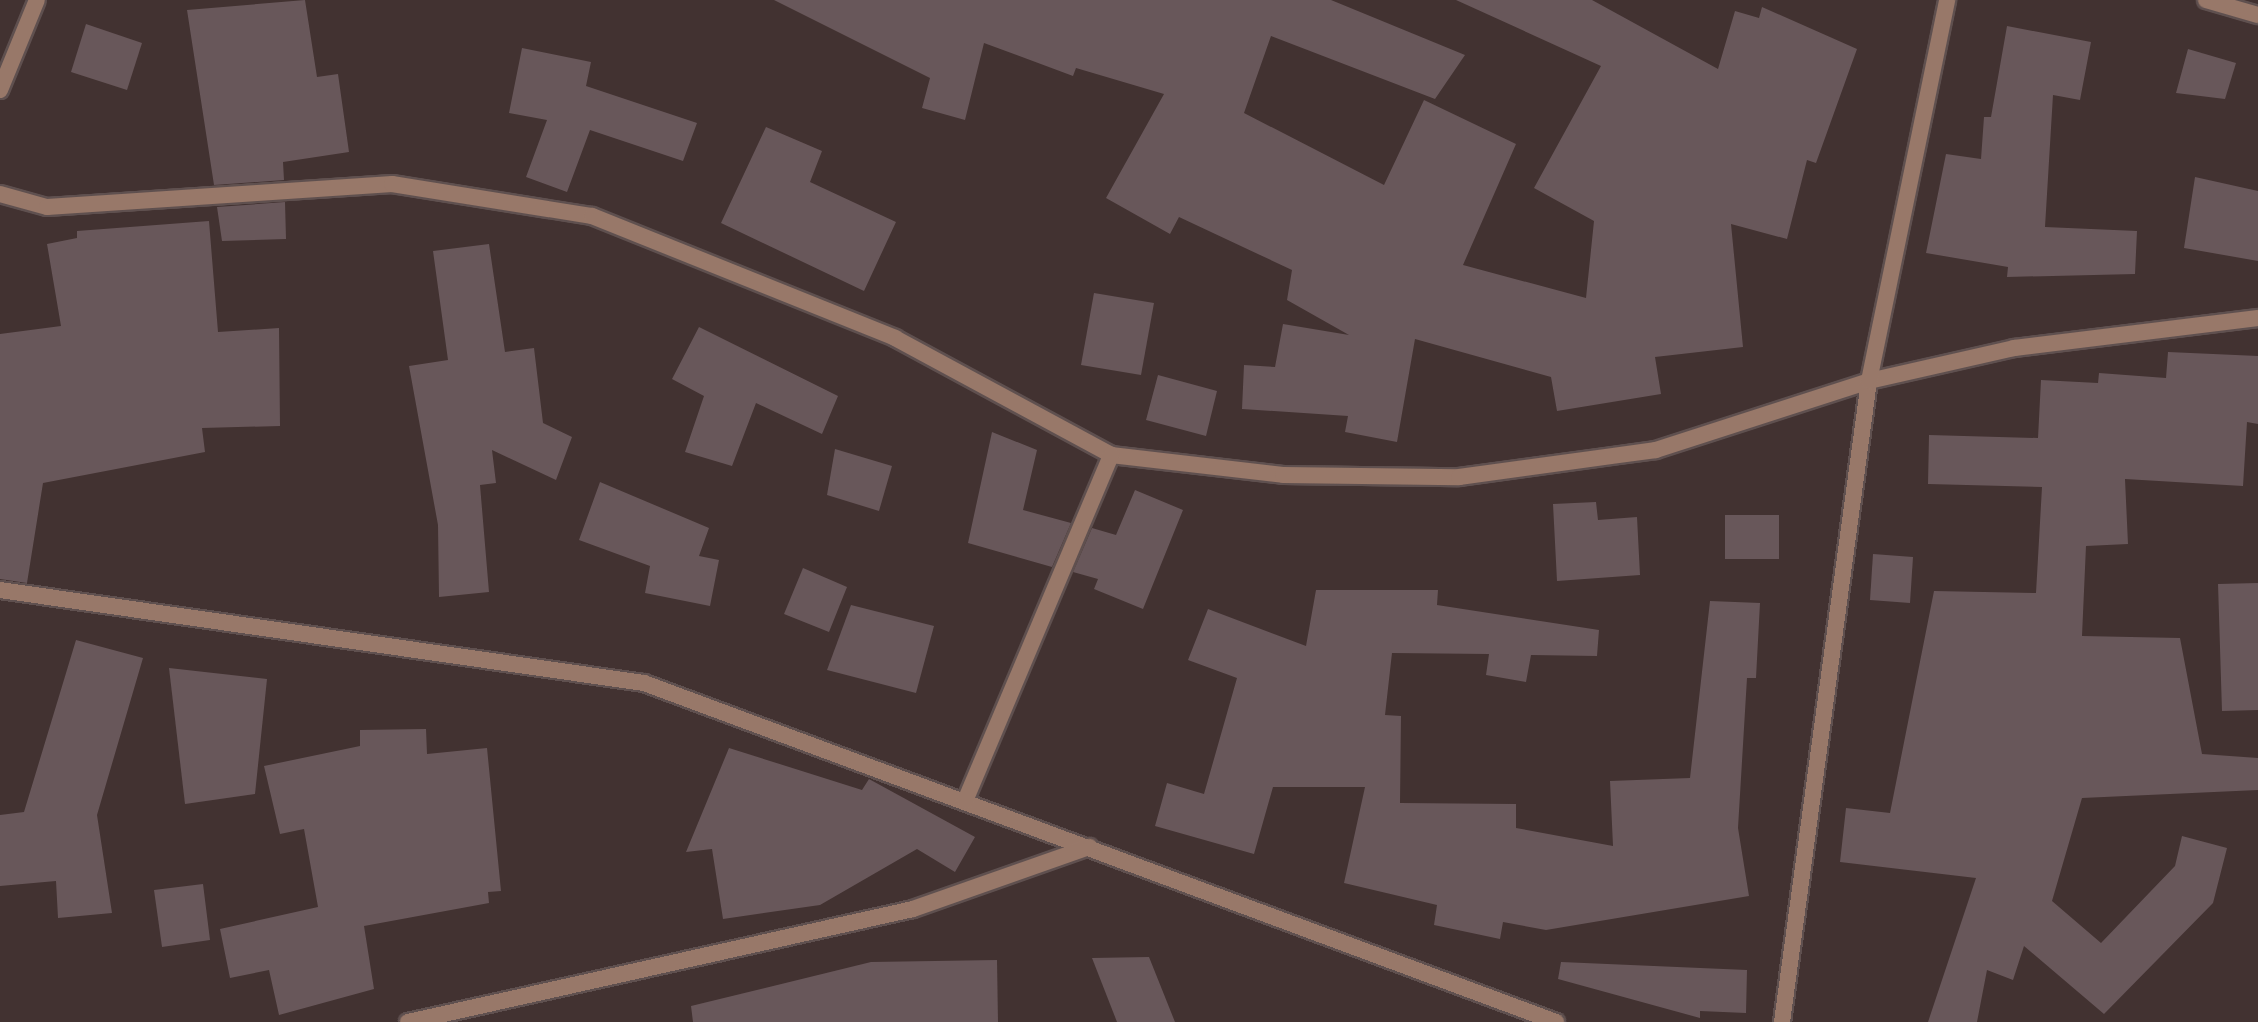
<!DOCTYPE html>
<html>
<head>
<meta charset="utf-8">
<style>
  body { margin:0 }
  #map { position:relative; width:2258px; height:1022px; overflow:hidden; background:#423231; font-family:Arial,sans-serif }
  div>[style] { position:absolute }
  .building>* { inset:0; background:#68575a }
  .roads { filter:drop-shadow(2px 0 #5f504f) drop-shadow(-2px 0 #5f504f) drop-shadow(0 2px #5f504f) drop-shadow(0 -2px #5f504f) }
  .street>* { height:16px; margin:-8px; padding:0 8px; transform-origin:8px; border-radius:8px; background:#987869 }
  span { translate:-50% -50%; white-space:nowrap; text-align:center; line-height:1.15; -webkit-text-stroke:7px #382827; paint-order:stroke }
</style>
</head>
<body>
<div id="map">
  <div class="building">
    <div style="clip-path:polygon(305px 0,317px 77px,338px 74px,349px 152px,283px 162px,284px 180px,214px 185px,187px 10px)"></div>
    <div style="clip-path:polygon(774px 0,1331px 0,1465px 55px,1435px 99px,1271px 36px,1244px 113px,1384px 185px,1424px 100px,1516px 144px,1463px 265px,1586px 298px,1594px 221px,1534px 188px,1601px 66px,1456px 0,1592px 0,1718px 69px,1735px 11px,1759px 18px,1762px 7px,1857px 49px,1816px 163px,1807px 160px,1787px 239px,1731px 224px,1743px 347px,1655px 357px,1661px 394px,1557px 411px,1551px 377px,1415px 339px,1397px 442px,1345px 432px,1348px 416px,1242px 409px,1244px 365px,1275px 367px,1283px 324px,1349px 335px,1287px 300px,1292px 270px,1179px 217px,1170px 234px,1106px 198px,1164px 94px,1076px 68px,1073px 76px,984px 43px,965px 120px,922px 108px,930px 78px)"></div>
    <div style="clip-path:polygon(86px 24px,142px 43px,127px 90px,71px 72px)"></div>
    <div style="clip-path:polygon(2007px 26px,2091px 42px,2080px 100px,2053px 95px,2045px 227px,2137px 231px,2135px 274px,2007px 277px,2008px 267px,1926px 253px,1946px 154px,1981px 159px,1984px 117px,1991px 117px)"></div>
    <div style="clip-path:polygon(522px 48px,591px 62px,586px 86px,697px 123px,683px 161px,590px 130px,567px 192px,526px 177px,547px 120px,509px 113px)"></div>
    <div style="clip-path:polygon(2188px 49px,2236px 63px,2225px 99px,2176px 93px)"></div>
    <div style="clip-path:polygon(766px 127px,822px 151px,810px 182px,896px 222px,864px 291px,721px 223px)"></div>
    <div style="clip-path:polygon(2195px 177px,2258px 191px,2258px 261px,2184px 248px)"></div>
    <div style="clip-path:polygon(285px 202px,286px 239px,222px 241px,217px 207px)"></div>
    <div style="clip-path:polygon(209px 221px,218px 332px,279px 328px,280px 426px,202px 428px,205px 452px,43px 483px,27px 583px,0 579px,0 334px,61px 326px,47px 244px,77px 238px,77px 231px)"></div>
    <div style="clip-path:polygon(489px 244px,505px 352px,534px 348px,543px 423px,572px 437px,556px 480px,492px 450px,496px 483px,480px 485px,489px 592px,439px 597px,438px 525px,409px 366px,448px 360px,433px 251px)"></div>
    <div style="clip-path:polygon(1094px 293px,1154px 303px,1141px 375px,1081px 365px)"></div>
    <div style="clip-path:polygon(699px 327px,838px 396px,822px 434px,756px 403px,732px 466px,685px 452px,704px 396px,672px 379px)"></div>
    <div style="clip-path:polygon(2168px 352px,2258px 356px,2258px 424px,2247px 422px,2243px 486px,2125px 479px,2128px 544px,2086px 546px,2082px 636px,2180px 638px,2202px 754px,2258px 758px,2258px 790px,2082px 798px,2052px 901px,2101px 943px,2175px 866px,2182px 836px,2227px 848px,2213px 903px,2104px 1014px,2024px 946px,2013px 980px,1987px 970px,1977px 1022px,1928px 1022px,1976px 878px,1840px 862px,1846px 808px,1890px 813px,1934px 591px,2036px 593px,2042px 487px,1928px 484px,1929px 435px,2038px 438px,2041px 380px,2098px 383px,2099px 373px,2166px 378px)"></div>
    <div style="clip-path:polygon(1158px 375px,1217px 391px,1206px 436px,1146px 420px)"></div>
    <div style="clip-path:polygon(992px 432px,1037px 450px,1023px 510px,1071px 523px,1052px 567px,968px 543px)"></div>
    <div style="clip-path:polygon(835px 449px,892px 466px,879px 511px,827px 495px)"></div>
    <div style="clip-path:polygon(600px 482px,709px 528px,699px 556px,719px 560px,710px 606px,645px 593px,650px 566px,579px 540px)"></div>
    <div style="clip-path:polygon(1135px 490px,1183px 510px,1143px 609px,1094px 589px,1098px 579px,1073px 572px,1092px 528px,1116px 535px)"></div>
    <div style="clip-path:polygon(1596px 502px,1598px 520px,1637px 517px,1640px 575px,1557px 581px,1553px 504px)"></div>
    <div style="clip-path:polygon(1725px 515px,1779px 515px,1779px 559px,1725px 559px)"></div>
    <div style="clip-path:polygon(1873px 554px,1913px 557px,1910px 603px,1870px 600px)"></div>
    <div style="clip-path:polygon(803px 568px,847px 587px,829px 632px,784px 614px)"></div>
    <div style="clip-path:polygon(2258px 583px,2258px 710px,2222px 711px,2218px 584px)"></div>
    <div style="clip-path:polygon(1316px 590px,1438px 590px,1437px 605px,1599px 630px,1597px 656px,1531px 655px,1526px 682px,1486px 675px,1489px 654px,1392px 653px,1385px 715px,1401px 716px,1400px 803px,1516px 804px,1516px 828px,1613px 846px,1610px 781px,1690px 778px,1710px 601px,1760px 603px,1756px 678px,1747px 678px,1738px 828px,1749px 896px,1546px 930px,1503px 922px,1500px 939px,1434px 925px,1437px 905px,1344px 883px,1365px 787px,1273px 787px,1254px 854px,1155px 826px,1167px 783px,1204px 794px,1237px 678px,1188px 660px,1208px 609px,1306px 646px)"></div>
    <div style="clip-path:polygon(851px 605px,934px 626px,916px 693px,827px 670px)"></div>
    <div style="clip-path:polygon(76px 640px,143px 658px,97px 815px,112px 913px,58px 918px,56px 881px,0 886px,0 815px,24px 812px)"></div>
    <div style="clip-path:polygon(169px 668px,267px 679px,255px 794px,185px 804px)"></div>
    <div style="clip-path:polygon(426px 729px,427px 754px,487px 748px,501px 891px,488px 892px,489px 903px,364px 926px,374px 989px,279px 1015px,269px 970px,230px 978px,220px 929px,318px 907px,304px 829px,280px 834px,264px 766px,360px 746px,360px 730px)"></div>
    <div style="clip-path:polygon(729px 748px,862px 790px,869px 779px,975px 837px,955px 872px,917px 849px,820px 905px,723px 919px,712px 849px,686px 852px)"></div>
    <div style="clip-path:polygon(203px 884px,210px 940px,162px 947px,154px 890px)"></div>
    <div style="clip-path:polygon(1149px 957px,1175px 1022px,1117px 1022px,1092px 958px)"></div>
    <div style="clip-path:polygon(997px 960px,998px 1022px,693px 1022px,691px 1006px,871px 962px)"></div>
    <div style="clip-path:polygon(1561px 962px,1747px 970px,1746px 1013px,1700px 1011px,1700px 1018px,1558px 979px)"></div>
  </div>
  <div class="roads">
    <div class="street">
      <div style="left:2206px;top:0;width:54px;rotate:16.1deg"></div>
      <div style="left:0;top:90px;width:97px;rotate:-67.7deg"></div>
      <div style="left:0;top:194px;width:49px;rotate:15.5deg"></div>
      <div style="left:47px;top:207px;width:346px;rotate:-3.8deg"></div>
      <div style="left:392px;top:184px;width:203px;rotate:9.1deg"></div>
      <div style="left:592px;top:216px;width:327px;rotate:21.9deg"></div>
      <div style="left:895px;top:338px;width:246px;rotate:28.4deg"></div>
      <div style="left:1111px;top:455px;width:173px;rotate:6.6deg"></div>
      <div style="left:1283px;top:475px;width:176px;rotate:0.7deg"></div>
      <div style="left:1459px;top:477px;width:199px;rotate:-7.8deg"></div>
      <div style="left:1656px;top:450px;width:224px;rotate:-17.9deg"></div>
      <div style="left:1869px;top:381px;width:149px;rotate:-12.8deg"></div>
      <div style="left:2014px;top:348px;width:246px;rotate:-7deg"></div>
      <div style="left:0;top:590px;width:651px;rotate:8.22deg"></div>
      <div style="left:644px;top:683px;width:973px;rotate:20.39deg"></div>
      <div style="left:965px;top:801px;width:376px;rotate:-67.1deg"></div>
      <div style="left:408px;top:1022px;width:517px;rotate:-12.61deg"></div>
      <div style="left:913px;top:909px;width:187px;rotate:-19.4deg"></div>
      <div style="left:1782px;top:1022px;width:647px;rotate:-82.27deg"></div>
      <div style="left:1869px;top:381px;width:389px;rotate:-78.4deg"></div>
    </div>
  </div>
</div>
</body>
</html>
